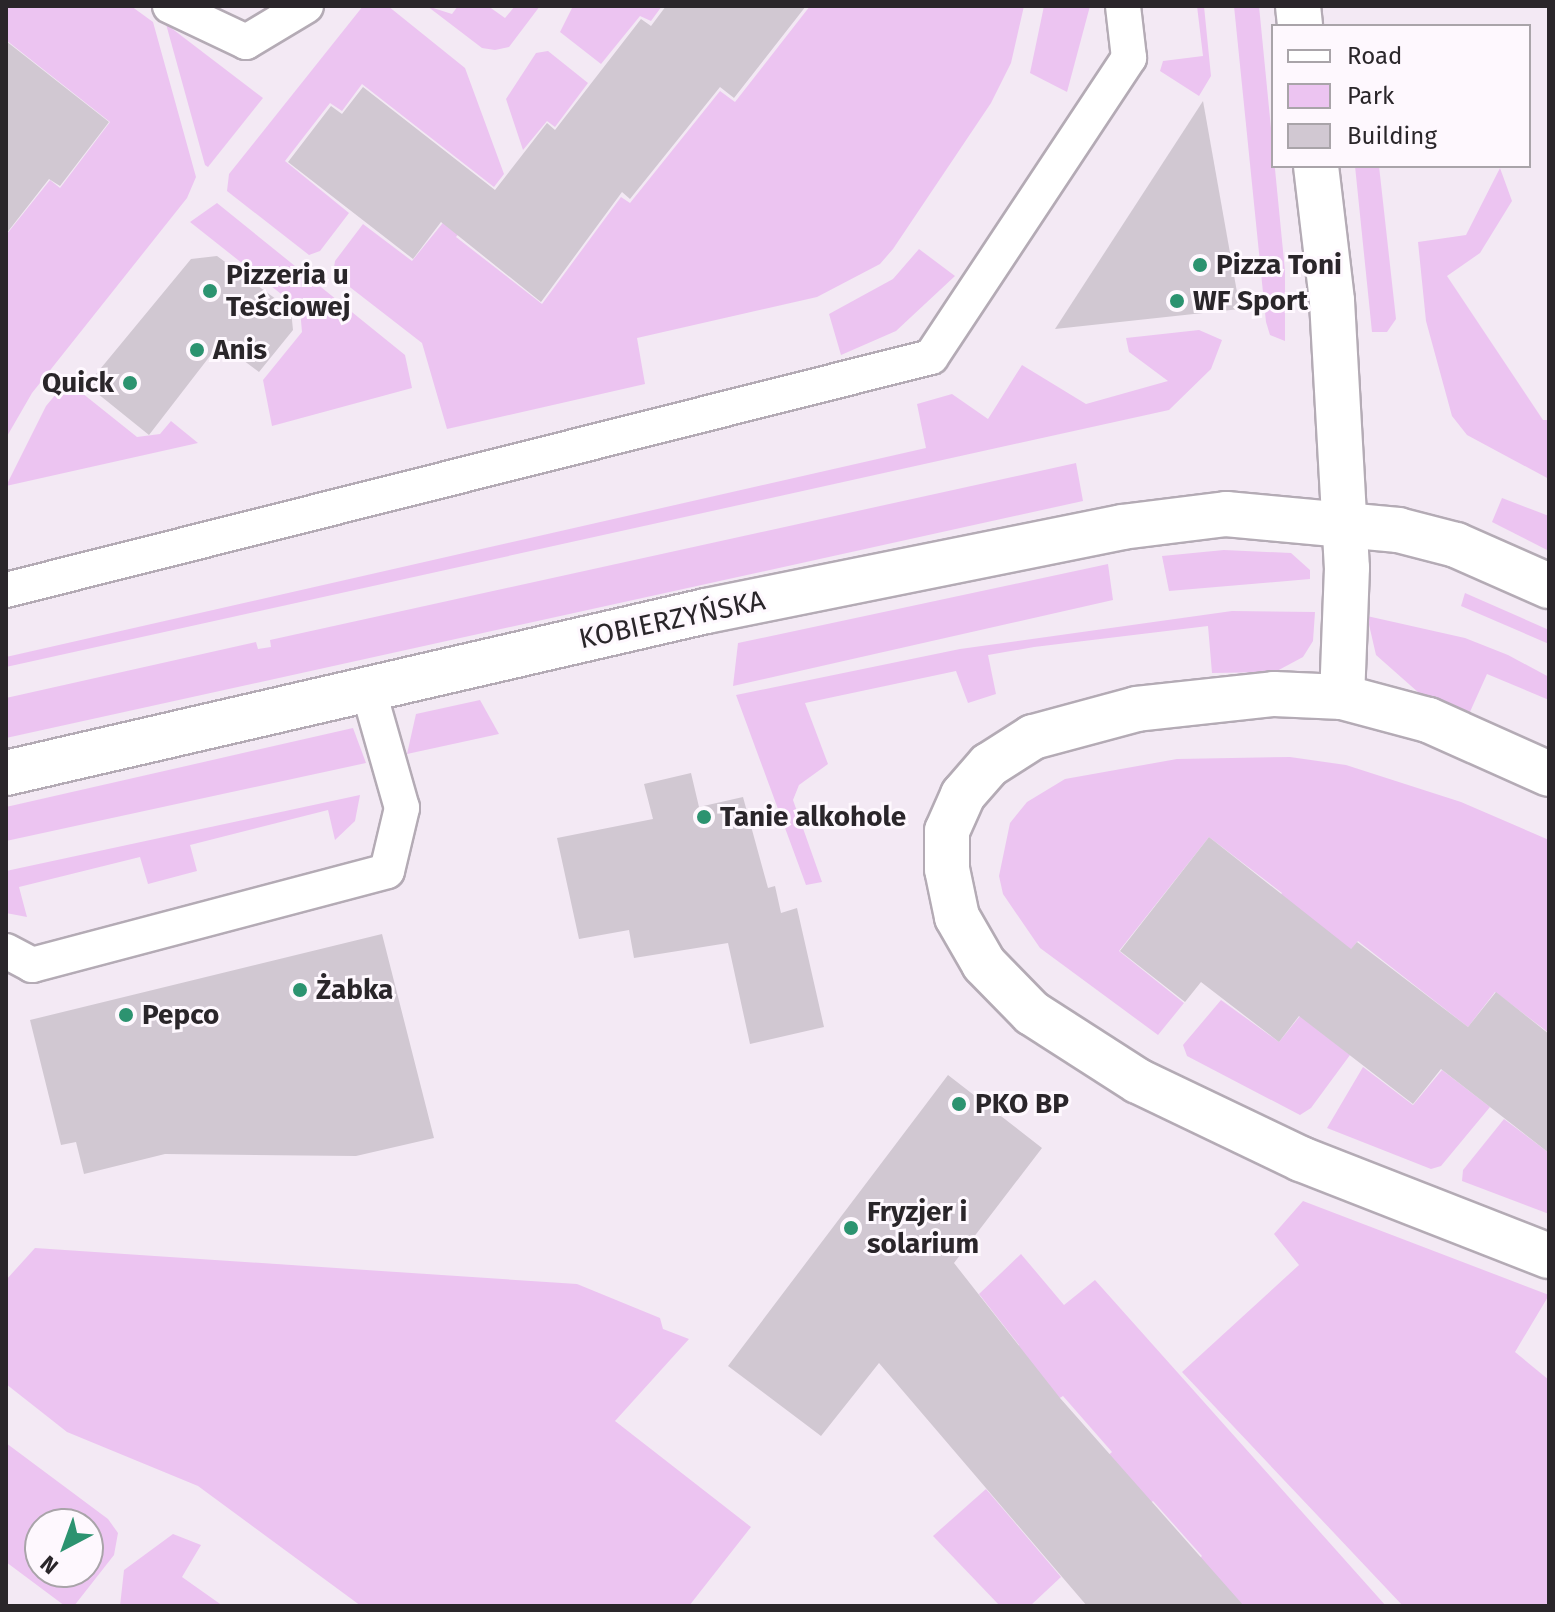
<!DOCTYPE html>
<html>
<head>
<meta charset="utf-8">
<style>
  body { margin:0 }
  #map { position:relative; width:1555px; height:1612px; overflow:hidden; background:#f3e9f4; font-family:"Fira Sans",sans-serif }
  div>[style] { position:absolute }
  .green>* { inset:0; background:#ecc4f1 }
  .building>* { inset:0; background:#d1c8d2 }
  .roads { filter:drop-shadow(2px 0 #b4abb5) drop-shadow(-2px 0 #b4abb5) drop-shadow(0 2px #b4abb5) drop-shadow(0 -2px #b4abb5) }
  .service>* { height:34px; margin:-17px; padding:0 17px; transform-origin:17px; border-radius:17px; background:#fff }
  .minor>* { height:44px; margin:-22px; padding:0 22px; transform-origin:22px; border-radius:22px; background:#fff }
  .tertiary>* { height:44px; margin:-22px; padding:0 22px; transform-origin:22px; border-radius:22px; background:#fff }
  .dots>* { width:22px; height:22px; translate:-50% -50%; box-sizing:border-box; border:4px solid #fef8fe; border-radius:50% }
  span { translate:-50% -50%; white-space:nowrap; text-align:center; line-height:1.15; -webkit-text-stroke:6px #fef8fe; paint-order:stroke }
  .poi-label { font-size:28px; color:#2a262a; font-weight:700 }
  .left { translate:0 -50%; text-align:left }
  .right { translate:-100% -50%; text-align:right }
  .street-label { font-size:28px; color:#2a262a }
  .frame { position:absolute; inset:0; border:8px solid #2a262a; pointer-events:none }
  .legend { position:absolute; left:1271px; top:24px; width:260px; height:144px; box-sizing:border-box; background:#fef8fe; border:2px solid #a9a4a9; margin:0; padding:10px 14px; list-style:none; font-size:24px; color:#2a262a }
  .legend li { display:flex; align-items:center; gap:16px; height:40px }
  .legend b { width:40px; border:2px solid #a9a4a9 }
  .north { position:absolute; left:24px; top:1508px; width:80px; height:80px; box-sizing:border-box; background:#fef8fe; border:2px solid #a9a4a9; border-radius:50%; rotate:221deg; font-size:22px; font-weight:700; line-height:32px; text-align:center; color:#2a262a }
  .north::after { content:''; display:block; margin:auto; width:28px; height:36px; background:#2c9370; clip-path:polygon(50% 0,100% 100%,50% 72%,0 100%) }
</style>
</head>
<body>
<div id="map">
  <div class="green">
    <div style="clip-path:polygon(6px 6px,131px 6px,153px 22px,196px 177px,187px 198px,32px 393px,6px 438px,6px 235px,50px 180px,60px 188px,110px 122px,6px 40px)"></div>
    <div style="clip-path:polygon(363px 6px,388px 6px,465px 68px,504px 174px,494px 187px,362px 84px,342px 111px,330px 103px,285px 161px,349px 213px,320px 251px,309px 255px,227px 191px,229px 174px)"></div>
    <div style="clip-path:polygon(427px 6px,452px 14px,458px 6px,488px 6px,505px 18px,515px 6px,540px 6px,509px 47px,495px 50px,482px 48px)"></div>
    <div style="clip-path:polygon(573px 6px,662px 6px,651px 21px,640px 16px,601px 64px,560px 32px)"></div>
    <div style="clip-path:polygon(810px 6px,1024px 6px,1011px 63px,991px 103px,893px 249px,880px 264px,817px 297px,637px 338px,645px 384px,447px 429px,422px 343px,333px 274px,335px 261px,363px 224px,412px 261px,450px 214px,464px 227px,456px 237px,542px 304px,621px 197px,630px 203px,720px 91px,735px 102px)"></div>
    <div style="clip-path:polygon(1044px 6px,1090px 6px,1067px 92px,1030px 73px)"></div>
    <div style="clip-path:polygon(1197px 6px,1204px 6px,1211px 76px,1199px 96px,1160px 71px,1163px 61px,1203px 56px)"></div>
    <div style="clip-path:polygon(1234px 6px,1259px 6px,1285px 271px,1285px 341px,1270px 335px,1266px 322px)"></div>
    <div style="clip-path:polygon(166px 24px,263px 98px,208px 167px,205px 165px)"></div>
    <div style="clip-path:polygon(548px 51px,588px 83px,555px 127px,547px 121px,523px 150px,506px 99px,536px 53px)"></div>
    <div style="clip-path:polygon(1355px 166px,1379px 166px,1396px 319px,1387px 332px,1372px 332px)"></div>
    <div style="clip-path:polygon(1500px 168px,1512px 201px,1480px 253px,1447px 276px,1543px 420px,1549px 420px,1549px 479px,1467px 435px,1452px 416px,1426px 321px,1418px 242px,1466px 235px)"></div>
    <div style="clip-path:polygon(217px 203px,405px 355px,412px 388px,272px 426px,263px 380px,302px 332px,300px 309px,190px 222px)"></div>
    <div style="clip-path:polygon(919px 249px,955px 276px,896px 331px,841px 355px,829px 314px,893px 279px)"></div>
    <div style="clip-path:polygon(1199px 330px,1222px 340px,1219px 348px,1211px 369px,1169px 410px,6px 667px,6px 657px,926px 448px,917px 404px,952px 394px,988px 419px,1022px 365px,1086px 404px,1168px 381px,1129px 352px,1126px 338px)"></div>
    <div style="clip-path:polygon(67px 381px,137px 437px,160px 434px,171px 421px,198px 443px,6px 486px,46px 406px)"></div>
    <div style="clip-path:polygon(1076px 463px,1083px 501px,6px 738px,6px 698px,256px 642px,258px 649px,271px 647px,270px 640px)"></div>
    <div style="clip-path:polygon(1502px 498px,1549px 516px,1549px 551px,1492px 522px)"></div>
    <div style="clip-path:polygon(1224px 550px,1291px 553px,1310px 570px,1310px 579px,1169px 591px,1162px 556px)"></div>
    <div style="clip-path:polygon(1108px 564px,1113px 600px,733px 686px,738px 643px)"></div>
    <div style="clip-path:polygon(1465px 593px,1549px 630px,1549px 644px,1461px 606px)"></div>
    <div style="clip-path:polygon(1232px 611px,1315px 612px,1313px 641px,1303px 657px,1275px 672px,1212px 673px,1208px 626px,1034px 647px,988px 655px,996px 694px,968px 703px,956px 671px,805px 703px,828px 764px,799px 785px,793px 800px,822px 882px,806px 885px,736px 695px,960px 649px)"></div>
    <div style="clip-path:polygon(1367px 616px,1465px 638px,1508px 655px,1549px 677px,1549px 700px,1487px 674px,1469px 714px,1419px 693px,1376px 655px)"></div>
    <div style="clip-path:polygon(480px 700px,499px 734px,407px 754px,416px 714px)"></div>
    <div style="clip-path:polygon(353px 728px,366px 763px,6px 841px,6px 807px)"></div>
    <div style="clip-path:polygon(1290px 757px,1346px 765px,1461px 802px,1549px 840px,1549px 1033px,1495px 992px,1468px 1027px,1358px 941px,1343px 959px,1273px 905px,1282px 893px,1209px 837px,1119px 951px,1184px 1003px,1158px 1035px,1040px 948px,1003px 894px,999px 876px,1010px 823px,1027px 802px,1065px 779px,1177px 759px)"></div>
    <div style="clip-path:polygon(360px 795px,355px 821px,335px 840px,328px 810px,190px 845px,197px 871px,148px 884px,140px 857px,19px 887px,27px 917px,6px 913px,6px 871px)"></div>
    <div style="clip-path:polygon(1221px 1000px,1279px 1042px,1300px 1016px,1350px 1055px,1311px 1108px,1300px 1115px,1187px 1056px,1183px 1045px)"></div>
    <div style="clip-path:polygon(1363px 1067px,1413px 1105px,1442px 1070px,1490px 1107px,1441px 1166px,1431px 1169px,1327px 1128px)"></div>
    <div style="clip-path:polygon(1504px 1119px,1549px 1153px,1549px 1214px,1462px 1181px,1463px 1170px)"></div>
    <div style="clip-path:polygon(1303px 1201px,1549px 1295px,1515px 1352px,1549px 1380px,1549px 1606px,1403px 1606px,1182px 1372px,1299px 1265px,1274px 1234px)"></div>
    <div style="clip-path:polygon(35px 1248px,577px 1284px,660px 1318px,663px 1329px,689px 1339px,615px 1421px,751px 1527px,689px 1606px,361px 1606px,198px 1486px,67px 1432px,6px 1384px,6px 1280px)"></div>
    <div style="clip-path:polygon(1021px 1254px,1064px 1305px,1095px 1280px,1386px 1606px,1238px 1606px,1194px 1564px,1202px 1556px,1153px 1501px,1146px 1506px,1105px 1458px,1112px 1452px,1063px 1396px,1055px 1401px,1012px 1353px,1019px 1345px,979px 1294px)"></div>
    <div style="clip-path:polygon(evenodd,6px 1443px,108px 1519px,118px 1533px,114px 1555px,74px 1606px,65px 1606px,6px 1562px,6px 1443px,40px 1524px,88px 1524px,88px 1572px,40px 1572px,40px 1524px)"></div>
    <div style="clip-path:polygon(986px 1489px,1061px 1577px,1030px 1606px,1000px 1606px,933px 1536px)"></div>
    <div style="clip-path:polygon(173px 1534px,201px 1545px,182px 1577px,223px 1606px,120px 1606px,124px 1570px)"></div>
  </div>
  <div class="building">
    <div style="clip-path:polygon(666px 6px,806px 6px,734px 98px,720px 87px,630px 199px,622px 192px,541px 302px,441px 222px,413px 259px,288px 162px,331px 106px,342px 114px,363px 87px,495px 190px,547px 123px,555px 130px,641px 19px,651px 26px)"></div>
    <div style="clip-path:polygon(6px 41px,109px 122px,60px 186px,49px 179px,6px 234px)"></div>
    <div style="clip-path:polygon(1203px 101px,1240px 309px,1055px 329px)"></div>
    <div style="clip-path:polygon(217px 256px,291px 310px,293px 330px,259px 372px,220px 343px,149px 435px,87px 385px,191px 259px)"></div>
    <div style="clip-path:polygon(691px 773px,699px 807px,743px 797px,768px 888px,775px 886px,781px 913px,797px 908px,824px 1027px,750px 1044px,728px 943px,634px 958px,629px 930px,579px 939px,557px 838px,653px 819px,644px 784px)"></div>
    <div style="clip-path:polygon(1209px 837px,1351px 949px,1357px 942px,1468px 1027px,1496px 992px,1549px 1034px,1549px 1153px,1441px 1069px,1413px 1104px,1299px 1016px,1279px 1042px,1201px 982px,1185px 1002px,1120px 951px)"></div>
    <div style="clip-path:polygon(382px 934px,434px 1138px,356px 1156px,165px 1154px,84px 1174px,76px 1142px,61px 1145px,30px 1020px)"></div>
    <div style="clip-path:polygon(948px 1075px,1042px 1148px,954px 1263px,1060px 1398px,1244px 1606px,1087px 1606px,879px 1363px,821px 1436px,728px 1366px)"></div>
  </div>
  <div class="roads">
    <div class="service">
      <div style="left:170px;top:6px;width:84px;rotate:25.3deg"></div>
      <div style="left:246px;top:42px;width:70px;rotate:-31deg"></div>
      <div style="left:6px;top:590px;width:954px;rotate:-14.14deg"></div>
      <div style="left:931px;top:357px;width:359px;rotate:-56.5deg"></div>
      <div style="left:1129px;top:58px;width:52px;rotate:-96.6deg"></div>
      <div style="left:6px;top:951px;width:30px;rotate:28deg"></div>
      <div style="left:32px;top:965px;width:367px;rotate:-14.8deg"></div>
      <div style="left:387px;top:871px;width:65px;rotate:-76.6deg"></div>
      <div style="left:402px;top:808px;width:124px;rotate:-105.9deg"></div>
    </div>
    <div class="minor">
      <div style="left:1298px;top:6px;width:20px;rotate:84deg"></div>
      <div style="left:1316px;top:166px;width:136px;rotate:83.2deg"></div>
      <div style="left:1332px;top:301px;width:267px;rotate:86.8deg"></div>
      <div style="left:1347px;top:568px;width:129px;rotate:92.2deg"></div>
      <div style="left:1549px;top:774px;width:133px;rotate:-155.9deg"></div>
      <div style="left:1428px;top:720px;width:89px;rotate:-165deg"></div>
      <div style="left:1342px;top:697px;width:68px;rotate:-177.5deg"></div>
      <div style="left:1274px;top:694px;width:138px;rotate:173.8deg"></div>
      <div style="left:1137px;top:709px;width:108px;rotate:164.9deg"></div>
      <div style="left:1033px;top:737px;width:52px;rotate:147.5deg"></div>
      <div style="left:989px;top:765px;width:40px;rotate:131deg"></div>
      <div style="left:963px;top:795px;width:39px;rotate:114deg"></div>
      <div style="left:947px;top:831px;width:38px;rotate:90deg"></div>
      <div style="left:947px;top:869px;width:49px;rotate:78.2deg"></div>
      <div style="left:957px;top:917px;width:54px;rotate:60.1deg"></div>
      <div style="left:984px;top:964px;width:69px;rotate:45.6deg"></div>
      <div style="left:1032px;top:1013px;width:126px;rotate:32.7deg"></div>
      <div style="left:1138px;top:1081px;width:181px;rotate:25.6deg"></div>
      <div style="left:1301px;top:1159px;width:266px;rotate:21.4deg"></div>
    </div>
    <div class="tertiary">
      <div style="left:6px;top:773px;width:719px;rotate:-13.03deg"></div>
      <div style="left:706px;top:611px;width:424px;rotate:-11.4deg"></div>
      <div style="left:1122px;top:527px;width:105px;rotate:-7.1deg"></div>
      <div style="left:1226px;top:514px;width:173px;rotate:5.3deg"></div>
      <div style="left:1398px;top:530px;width:60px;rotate:14.5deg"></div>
      <div style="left:1456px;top:545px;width:102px;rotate:23.8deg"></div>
    </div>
  </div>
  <div class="dots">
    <div style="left:1200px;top:265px;background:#2c9370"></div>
    <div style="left:210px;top:291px;background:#2c9370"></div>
    <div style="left:1177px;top:301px;background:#2c9370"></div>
    <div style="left:197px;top:350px;background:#2c9370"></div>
    <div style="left:130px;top:383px;background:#2c9370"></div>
    <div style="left:704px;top:817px;background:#2c9370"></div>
    <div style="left:300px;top:990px;background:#2c9370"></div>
    <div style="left:126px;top:1015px;background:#2c9370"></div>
    <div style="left:959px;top:1104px;background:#2c9370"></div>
    <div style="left:851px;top:1228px;background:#2c9370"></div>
  </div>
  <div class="poi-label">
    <span class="left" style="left:1216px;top:265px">Pizza Toni</span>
    <span class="left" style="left:226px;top:291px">Pizzeria u<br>Teściowej</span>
    <span class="left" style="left:1193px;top:301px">WF Sport</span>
    <span class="left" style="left:213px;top:350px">Anis</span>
    <span class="right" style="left:114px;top:383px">Quick</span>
    <span class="left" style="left:720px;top:817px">Tanie alkohole</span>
    <span class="left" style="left:316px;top:990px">Żabka</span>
    <span class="left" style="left:142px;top:1015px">Pepco</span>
    <span class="left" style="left:975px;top:1104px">PKO BP</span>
    <span class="left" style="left:867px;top:1228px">Fryzjer i<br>solarium</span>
  </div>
  <div class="street-label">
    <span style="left:672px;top:620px;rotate:-12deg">KOBIERZYŃSKA</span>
  </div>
  <div class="frame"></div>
  <ul class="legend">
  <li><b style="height:10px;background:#fff"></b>Road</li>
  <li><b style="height:22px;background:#ecc4f1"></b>Park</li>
  <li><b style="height:22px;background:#d1c8d2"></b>Building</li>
  </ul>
  <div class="north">N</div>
</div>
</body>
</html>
